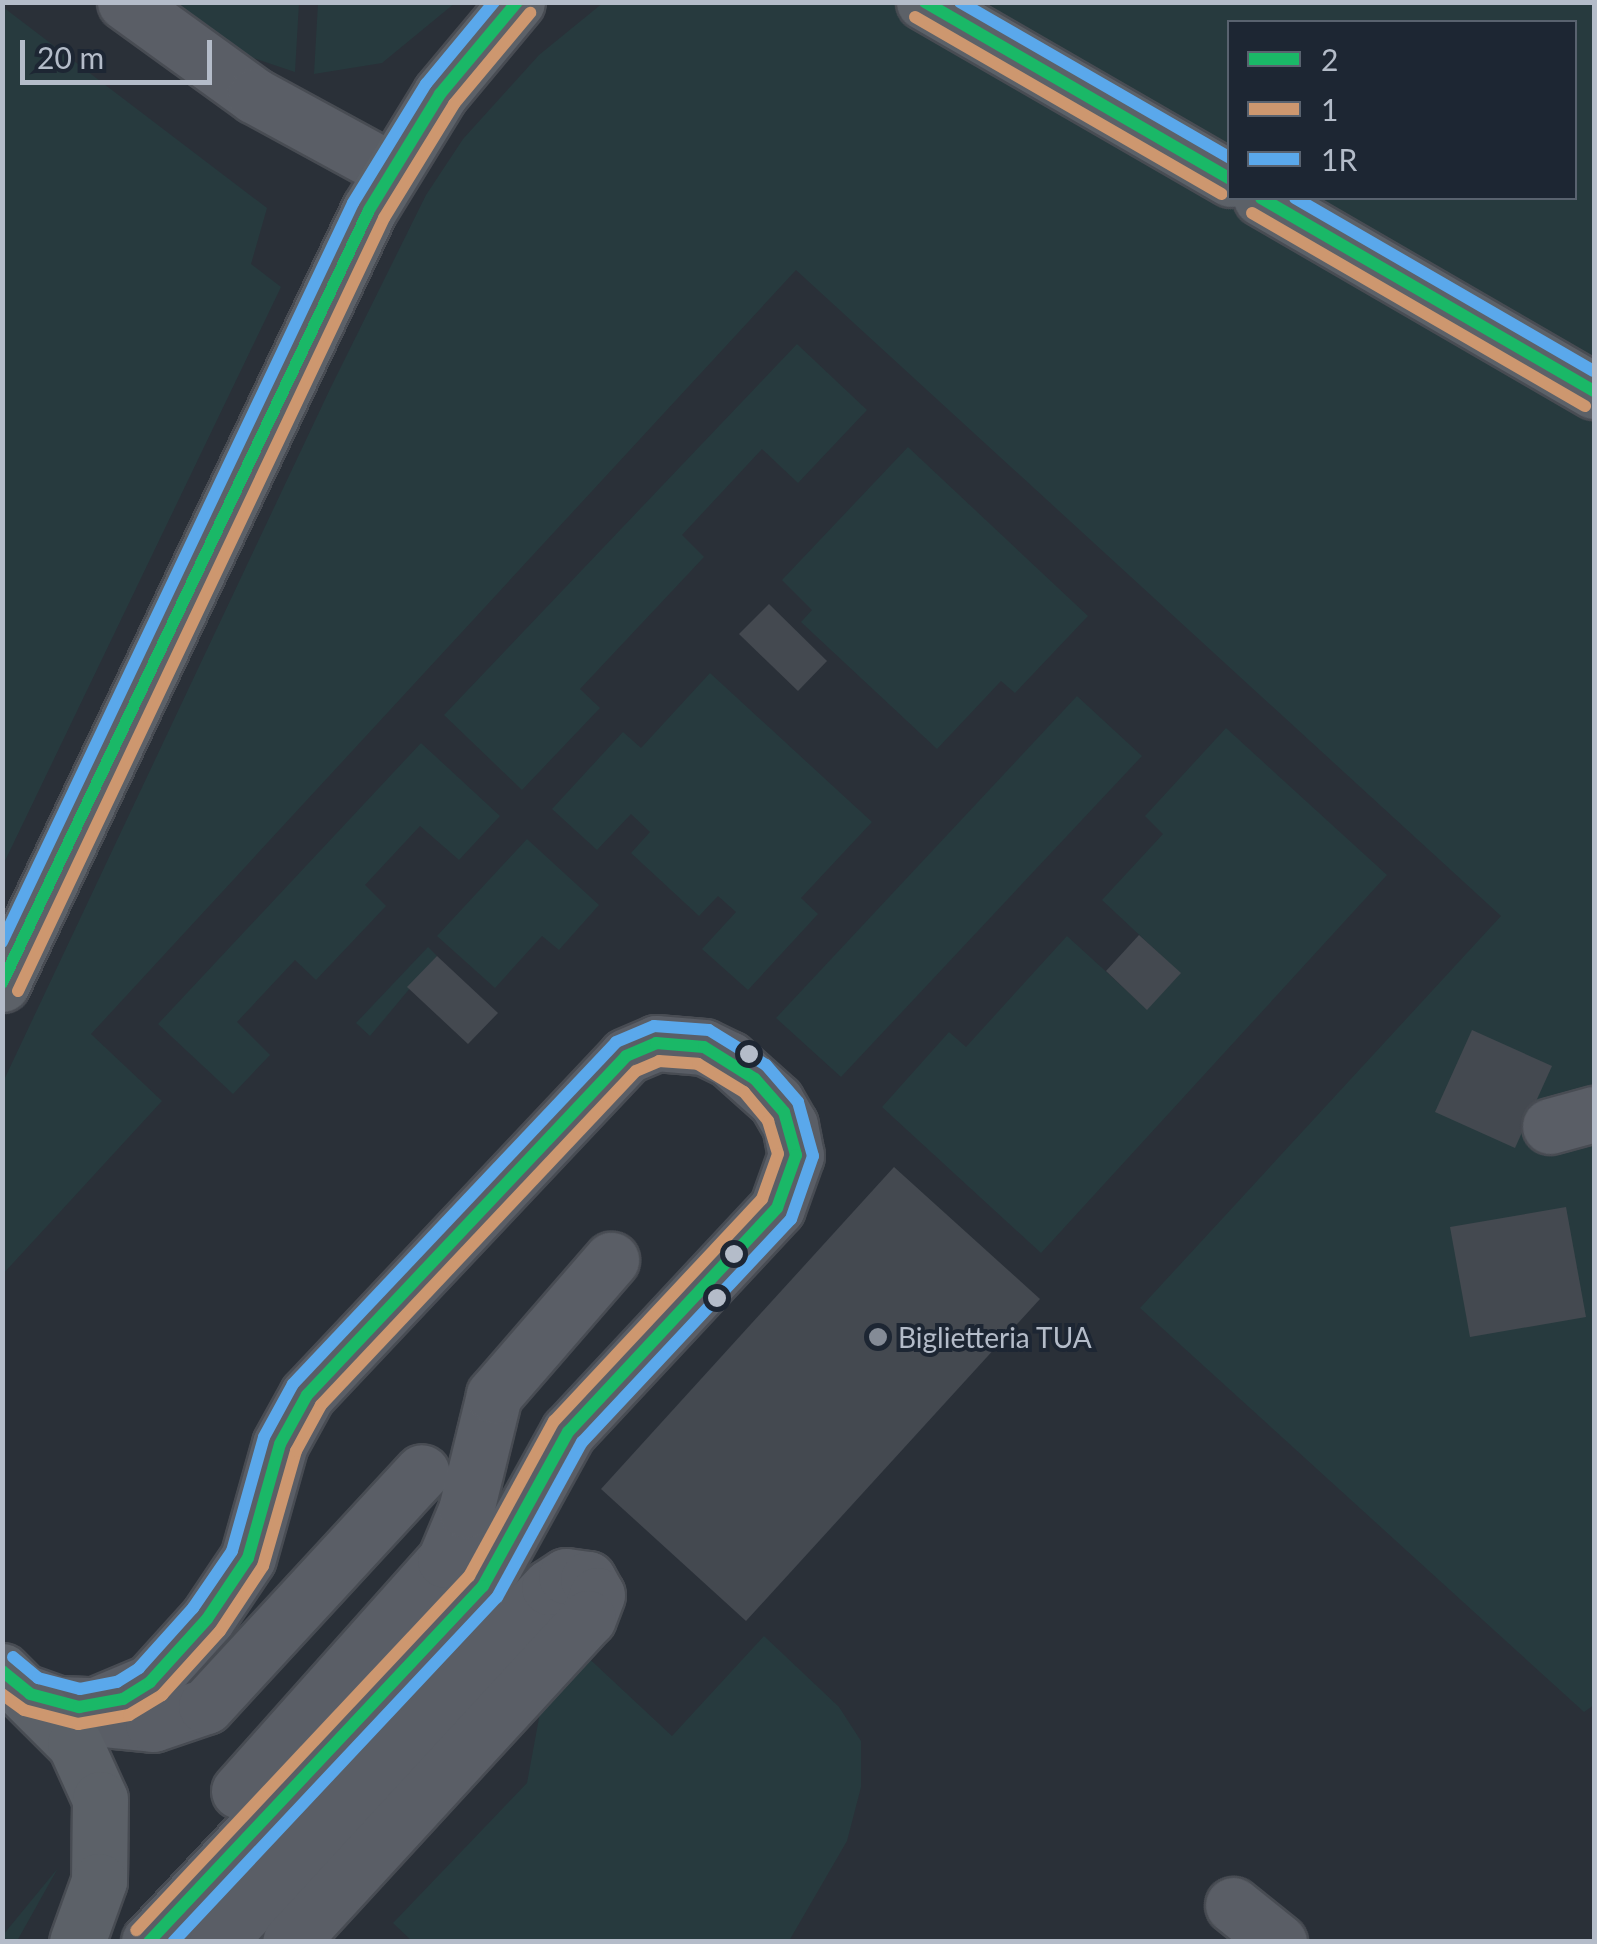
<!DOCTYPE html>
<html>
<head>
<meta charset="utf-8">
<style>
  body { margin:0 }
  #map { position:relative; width:1597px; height:1944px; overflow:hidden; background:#2a3038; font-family:Lato,sans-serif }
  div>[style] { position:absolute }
  .green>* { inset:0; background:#273a3e }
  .building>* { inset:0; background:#444950 }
  .roads { filter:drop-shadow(2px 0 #484c53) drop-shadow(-2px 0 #484c53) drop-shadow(0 2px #484c53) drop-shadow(0 -2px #484c53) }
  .minor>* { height:55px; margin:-27.5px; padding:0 27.5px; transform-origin:27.5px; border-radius:27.5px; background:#5a5e66 }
  .major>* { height:55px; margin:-27.5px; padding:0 27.5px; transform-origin:27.5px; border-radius:27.5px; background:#5c6168 }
  .bus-1>* { height:12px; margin:-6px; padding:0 6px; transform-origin:6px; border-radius:6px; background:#1ab867 }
  .bus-2>* { height:12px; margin:-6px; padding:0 6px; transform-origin:6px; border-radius:6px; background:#cd976f }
  .bus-3>* { height:12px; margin:-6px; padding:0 6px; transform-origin:6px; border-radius:6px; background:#5aa8eb }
  .dots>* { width:28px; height:28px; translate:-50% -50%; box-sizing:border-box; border:5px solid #1d2633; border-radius:50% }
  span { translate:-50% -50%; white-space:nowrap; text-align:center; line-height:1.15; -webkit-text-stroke:8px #1d2633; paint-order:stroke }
  .poi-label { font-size:28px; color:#b4bcc9 }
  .left { translate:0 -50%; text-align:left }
  .frame { position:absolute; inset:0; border:5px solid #b4bcc9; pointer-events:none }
  .legend { position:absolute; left:1227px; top:20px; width:350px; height:180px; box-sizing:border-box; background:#1d2633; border:2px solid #59626f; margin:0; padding:12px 18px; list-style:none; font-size:30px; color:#b4bcc9 }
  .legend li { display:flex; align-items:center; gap:20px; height:50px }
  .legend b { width:50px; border:2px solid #59626f }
  .scale { position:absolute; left:20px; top:40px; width:192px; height:45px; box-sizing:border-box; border:5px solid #b4bcc9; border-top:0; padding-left:12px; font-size:30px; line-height:35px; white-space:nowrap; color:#b4bcc9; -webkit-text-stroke:8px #1d2633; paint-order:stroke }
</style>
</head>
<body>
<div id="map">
  <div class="green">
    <div style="clip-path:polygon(evenodd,604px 2px,1594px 3px,1594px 1705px,1584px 1712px,1140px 1308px,1501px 916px,796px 270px,91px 1034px,162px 1101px,3px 1274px,3px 1082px,330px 389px,426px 195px,463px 139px,539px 55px,604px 2px,1230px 22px,1574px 22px,1574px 198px,1230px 198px,1230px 22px)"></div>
    <div style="clip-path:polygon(164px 3px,299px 3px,295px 72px,238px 53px)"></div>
    <div style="clip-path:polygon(318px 3px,318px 2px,455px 3px,382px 63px,314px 74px)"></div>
    <div style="clip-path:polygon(3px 7px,267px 208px,251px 264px,281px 287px,3px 865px)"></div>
    <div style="clip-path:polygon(797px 344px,867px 410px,798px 483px,762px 449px,682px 535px,704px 557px,580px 689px,600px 708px,522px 790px,444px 715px)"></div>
    <div style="clip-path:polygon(908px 447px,1088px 616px,1015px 693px,1001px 681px,937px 749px,801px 622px,812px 610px,782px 580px)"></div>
    <div style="clip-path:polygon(710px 673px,872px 822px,801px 898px,818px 914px,748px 990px,702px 949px,736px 912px,718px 896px,699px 916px,631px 853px,650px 832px,631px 814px,597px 850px,552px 809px,623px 732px,641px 748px)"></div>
    <div style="clip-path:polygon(1077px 696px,1142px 756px,841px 1077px,776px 1018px)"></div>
    <div style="clip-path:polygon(1226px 728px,1387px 875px,1041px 1253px,882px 1107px,949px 1032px,966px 1047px,1067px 936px,1147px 1009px,1180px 973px,1102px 900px,1163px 834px,1145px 816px)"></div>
    <div style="clip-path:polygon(421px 743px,500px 816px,459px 860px,420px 826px,365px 885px,386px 906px,316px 980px,295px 960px,237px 1022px,270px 1055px,233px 1094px,158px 1024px)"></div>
    <div style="clip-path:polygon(527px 839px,599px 905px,559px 950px,542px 936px,495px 988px,437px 936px)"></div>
    <div style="clip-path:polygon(428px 947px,437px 956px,370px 1036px,356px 1023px)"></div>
    <div style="clip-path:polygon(764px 1636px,839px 1707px,861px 1741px,861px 1787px,847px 1841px,789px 1941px,413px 1942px,393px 1923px,527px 1783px,544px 1691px,581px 1651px,672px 1736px)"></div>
    <div style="clip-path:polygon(58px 1868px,17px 1941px,3px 1941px,3px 1935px)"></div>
  </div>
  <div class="building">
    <div style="clip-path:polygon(769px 604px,827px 661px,798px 691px,739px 634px)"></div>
    <div style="clip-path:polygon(1139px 935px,1181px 973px,1147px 1010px,1106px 971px)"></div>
    <div style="clip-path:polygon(437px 956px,498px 1013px,468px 1044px,407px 987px)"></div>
    <div style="clip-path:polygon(1472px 1030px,1552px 1066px,1515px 1148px,1435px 1112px)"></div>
    <div style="clip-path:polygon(894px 1167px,1040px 1299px,746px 1621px,601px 1489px)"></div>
    <div style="clip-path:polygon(1566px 1207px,1586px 1317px,1470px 1337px,1450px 1227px)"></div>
  </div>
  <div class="roads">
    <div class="minor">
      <div style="left:125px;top:2px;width:160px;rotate:35.9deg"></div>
      <div style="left:255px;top:96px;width:155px;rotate:28.6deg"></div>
      <div style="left:1550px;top:1126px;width:46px;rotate:-15.3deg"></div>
      <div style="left:30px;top:1694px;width:29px;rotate:20deg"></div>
      <div style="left:57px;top:1704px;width:38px;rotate:2deg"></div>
      <div style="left:95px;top:1705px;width:60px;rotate:-22.7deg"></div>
      <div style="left:150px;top:1682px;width:85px;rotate:-47.9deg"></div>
      <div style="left:207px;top:1619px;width:73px;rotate:-56.1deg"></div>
      <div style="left:248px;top:1558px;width:118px;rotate:-74.3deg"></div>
      <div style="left:280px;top:1444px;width:56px;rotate:-61.1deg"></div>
      <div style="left:307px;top:1395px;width:465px;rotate:-46.7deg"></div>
      <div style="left:626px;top:1056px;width:33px;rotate:-23deg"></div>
      <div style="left:656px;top:1043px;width:48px;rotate:4.8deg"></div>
      <div style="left:704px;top:1047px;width:28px;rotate:26deg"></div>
      <div style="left:729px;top:1059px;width:63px;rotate:41.8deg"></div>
      <div style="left:776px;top:1101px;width:28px;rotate:60deg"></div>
      <div style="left:790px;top:1125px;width:31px;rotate:79deg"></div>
      <div style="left:796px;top:1155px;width:56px;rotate:109.7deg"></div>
      <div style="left:777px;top:1208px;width:306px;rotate:133deg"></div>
      <div style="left:568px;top:1432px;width:176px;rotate:118.9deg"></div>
      <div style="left:483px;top:1586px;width:488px;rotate:133.2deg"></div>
      <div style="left:82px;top:1717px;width:71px;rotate:5.6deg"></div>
      <div style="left:153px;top:1724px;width:56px;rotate:-18.8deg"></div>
      <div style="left:206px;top:1706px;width:318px;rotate:-47.3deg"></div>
      <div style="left:239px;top:1791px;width:310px;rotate:-48.3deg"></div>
      <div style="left:445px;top:1560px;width:54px;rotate:-67.2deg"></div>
      <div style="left:466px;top:1510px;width:118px;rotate:-76.3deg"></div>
      <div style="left:494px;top:1395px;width:179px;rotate:-49.1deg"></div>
      <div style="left:1233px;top:1905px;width:59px;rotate:38.8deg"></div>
      <div style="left:217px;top:1942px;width:486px;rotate:-46.9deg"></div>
      <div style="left:549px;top:1587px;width:20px;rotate:-33deg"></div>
      <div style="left:566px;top:1576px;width:22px;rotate:8deg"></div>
      <div style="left:588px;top:1579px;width:18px;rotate:61deg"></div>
      <div style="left:597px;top:1595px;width:25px;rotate:111deg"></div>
      <div style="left:588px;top:1618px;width:440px;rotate:132.6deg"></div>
    </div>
    <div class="major">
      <div style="left:924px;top:2px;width:354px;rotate:30deg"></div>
      <div style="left:1261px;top:198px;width:385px;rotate:30.1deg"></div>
      <div style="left:2px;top:984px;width:857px;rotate:-64.63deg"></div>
      <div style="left:369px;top:210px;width:136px;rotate:-58.5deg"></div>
      <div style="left:440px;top:94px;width:120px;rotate:-50.1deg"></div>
      <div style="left:2px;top:1671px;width:103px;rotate:45deg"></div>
      <div style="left:75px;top:1744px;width:60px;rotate:65.6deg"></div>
      <div style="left:100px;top:1799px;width:82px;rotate:90.7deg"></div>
      <div style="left:99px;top:1881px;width:65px;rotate:109.8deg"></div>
    </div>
  </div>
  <div class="bus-1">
    <div style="left:925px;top:2px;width:353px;rotate:30.1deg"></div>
    <div style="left:1261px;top:198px;width:385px;rotate:30.1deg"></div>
    <div style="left:2px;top:983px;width:856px;rotate:-64.6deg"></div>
    <div style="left:369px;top:210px;width:136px;rotate:-58.5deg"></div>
    <div style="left:440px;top:94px;width:120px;rotate:-50.1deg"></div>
    <div style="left:2px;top:1671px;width:36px;rotate:39deg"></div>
    <div style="left:30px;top:1694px;width:51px;rotate:14.9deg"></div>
    <div style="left:79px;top:1707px;width:45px;rotate:-10.3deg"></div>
    <div style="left:123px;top:1699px;width:32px;rotate:-32deg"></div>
    <div style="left:150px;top:1682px;width:85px;rotate:-47.9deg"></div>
    <div style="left:207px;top:1619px;width:73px;rotate:-56.1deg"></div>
    <div style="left:248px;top:1558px;width:118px;rotate:-74.3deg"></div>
    <div style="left:280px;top:1444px;width:56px;rotate:-61.1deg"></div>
    <div style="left:307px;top:1395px;width:465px;rotate:-46.7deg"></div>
    <div style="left:626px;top:1056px;width:33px;rotate:-23deg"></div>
    <div style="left:656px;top:1043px;width:48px;rotate:4.8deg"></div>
    <div style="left:704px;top:1047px;width:60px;rotate:32.1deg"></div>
    <div style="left:755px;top:1079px;width:44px;rotate:48.7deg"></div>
    <div style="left:784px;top:1112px;width:45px;rotate:74.4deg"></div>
    <div style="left:796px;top:1155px;width:56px;rotate:109.7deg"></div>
    <div style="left:777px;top:1208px;width:306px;rotate:133deg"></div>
    <div style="left:568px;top:1432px;width:176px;rotate:118.9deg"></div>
    <div style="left:483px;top:1586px;width:488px;rotate:133.2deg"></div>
  </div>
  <div class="bus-2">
    <div style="left:915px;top:17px;width:354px;rotate:30deg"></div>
    <div style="left:1252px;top:213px;width:385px;rotate:30.1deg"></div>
    <div style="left:18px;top:991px;width:855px;rotate:-64.66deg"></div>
    <div style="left:384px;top:218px;width:134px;rotate:-58.4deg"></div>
    <div style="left:454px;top:104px;width:119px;rotate:-50.1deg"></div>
    <div style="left:2px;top:1694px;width:27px;rotate:36deg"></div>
    <div style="left:24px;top:1710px;width:56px;rotate:14.5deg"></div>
    <div style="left:78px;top:1724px;width:52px;rotate:-10deg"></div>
    <div style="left:129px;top:1715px;width:39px;rotate:-31deg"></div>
    <div style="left:162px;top:1695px;width:86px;rotate:-47.8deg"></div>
    <div style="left:220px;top:1631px;width:78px;rotate:-56.5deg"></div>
    <div style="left:263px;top:1566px;width:120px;rotate:-74deg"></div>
    <div style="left:296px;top:1451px;width:52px;rotate:-61.5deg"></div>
    <div style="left:321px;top:1405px;width:459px;rotate:-46.7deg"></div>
    <div style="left:636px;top:1071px;width:25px;rotate:-23deg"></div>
    <div style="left:659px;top:1061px;width:39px;rotate:4deg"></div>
    <div style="left:698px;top:1064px;width:54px;rotate:31.3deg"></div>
    <div style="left:744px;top:1092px;width:38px;rotate:50deg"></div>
    <div style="left:768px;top:1121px;width:34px;rotate:73deg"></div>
    <div style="left:778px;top:1154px;width:48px;rotate:109.6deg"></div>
    <div style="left:762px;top:1199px;width:304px;rotate:133.1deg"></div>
    <div style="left:554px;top:1421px;width:177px;rotate:118.7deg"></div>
    <div style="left:469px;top:1576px;width:486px;rotate:133.2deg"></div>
  </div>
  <div class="bus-3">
    <div style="left:960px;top:2px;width:312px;rotate:30deg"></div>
    <div style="left:1295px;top:198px;width:345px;rotate:30.1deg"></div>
    <div style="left:2px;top:942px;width:818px;rotate:-64.59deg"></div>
    <div style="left:353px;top:203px;width:140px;rotate:-58.5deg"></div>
    <div style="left:426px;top:84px;width:107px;rotate:-50.3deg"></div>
    <div style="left:13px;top:1657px;width:33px;rotate:40deg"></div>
    <div style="left:38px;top:1678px;width:43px;rotate:14.7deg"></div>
    <div style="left:80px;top:1689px;width:38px;rotate:-11deg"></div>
    <div style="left:117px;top:1682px;width:26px;rotate:-32deg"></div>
    <div style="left:139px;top:1668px;width:81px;rotate:-48deg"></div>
    <div style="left:193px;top:1608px;width:69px;rotate:-55.6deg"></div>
    <div style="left:232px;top:1551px;width:118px;rotate:-74.3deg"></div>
    <div style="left:264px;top:1437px;width:60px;rotate:-61.3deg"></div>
    <div style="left:293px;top:1384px;width:470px;rotate:-46.6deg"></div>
    <div style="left:616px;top:1042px;width:41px;rotate:-22.8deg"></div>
    <div style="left:654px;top:1026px;width:55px;rotate:4.2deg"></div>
    <div style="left:709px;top:1030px;width:67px;rotate:31.6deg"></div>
    <div style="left:766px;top:1065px;width:49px;rotate:49.1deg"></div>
    <div style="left:798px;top:1102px;width:56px;rotate:74.5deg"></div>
    <div style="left:813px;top:1156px;width:67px;rotate:109.2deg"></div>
    <div style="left:791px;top:1219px;width:306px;rotate:133.1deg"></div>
    <div style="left:582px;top:1442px;width:177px;rotate:118.7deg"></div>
    <div style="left:497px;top:1597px;width:473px;rotate:133.2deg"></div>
  </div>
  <div class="dots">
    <div style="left:749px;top:1054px;background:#b4bcc9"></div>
    <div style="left:734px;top:1254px;background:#b4bcc9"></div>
    <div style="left:717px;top:1298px;background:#b4bcc9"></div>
    <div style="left:878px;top:1337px;background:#848b96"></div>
  </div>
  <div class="poi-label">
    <span class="left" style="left:898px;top:1337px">Biglietteria TUA</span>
  </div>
  <div class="frame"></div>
  <ul class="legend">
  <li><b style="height:12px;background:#1ab867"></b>2</li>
  <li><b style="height:12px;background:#cd976f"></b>1</li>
  <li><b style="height:12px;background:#5aa8eb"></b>1R</li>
  </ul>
  <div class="scale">20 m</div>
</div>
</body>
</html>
